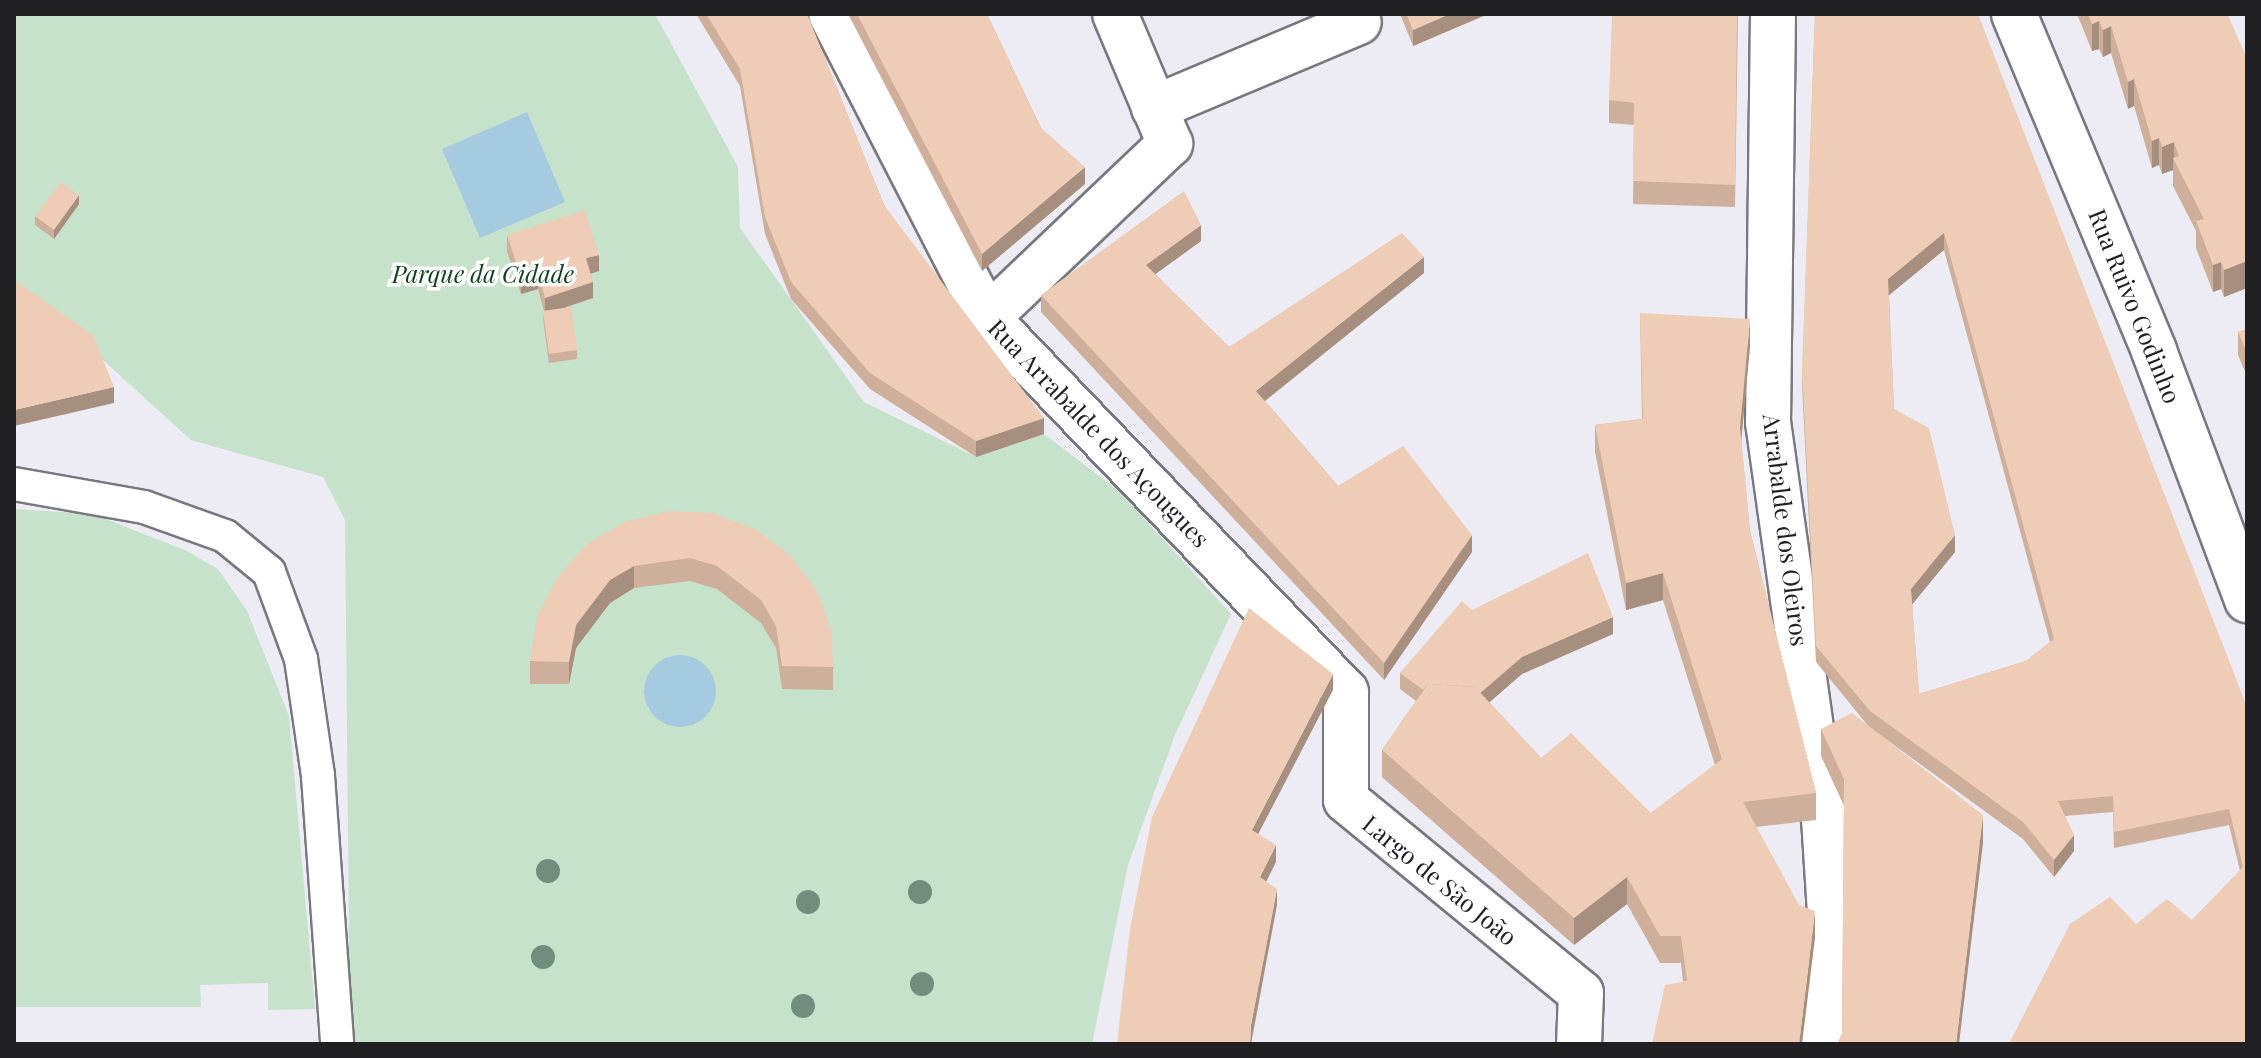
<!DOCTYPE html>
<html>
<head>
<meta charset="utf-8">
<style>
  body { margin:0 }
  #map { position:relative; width:2261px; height:1058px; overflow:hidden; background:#edecf4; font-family:"Playfair Display",serif }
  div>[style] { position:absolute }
  .green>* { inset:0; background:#c6e2cb }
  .water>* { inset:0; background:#a6cbe0 }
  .round { border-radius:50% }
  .roads { filter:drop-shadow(2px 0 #79777f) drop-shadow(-2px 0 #79777f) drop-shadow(0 2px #79777f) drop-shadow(0 -2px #79777f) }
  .lane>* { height:32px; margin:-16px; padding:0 16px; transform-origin:16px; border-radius:16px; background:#fff }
  .street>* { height:44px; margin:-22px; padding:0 22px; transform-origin:22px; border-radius:22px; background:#fff }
  .trees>* { width:24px; height:24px; margin:-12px; border-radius:50%; background:#718d7e }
  .wall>* { inset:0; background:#cdaf9c }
  .shaded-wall>* { inset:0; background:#a78f7f }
  .building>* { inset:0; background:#eeccb5 }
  span { translate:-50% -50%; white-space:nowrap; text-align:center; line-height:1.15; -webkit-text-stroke:7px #fff; paint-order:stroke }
  .park-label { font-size:24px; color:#0b3f1d; font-style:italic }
  .street-label { font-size:24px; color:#212023 }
  .frame { position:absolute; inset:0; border:16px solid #212023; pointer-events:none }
</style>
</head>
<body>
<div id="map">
  <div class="green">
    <div style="clip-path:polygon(evenodd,14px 14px,655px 14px,738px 167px,740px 228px,864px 402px,976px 457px,1044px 434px,1120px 492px,1231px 614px,1175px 735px,1128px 865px,1092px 1044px,350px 1044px,345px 520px,323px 477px,191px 440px,93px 351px,14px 297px,14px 14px,675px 656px,698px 660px,714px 679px,649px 711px,644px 689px,675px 656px)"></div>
    <div style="clip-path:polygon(14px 509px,93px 514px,185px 550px,218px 569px,247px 611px,289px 716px,315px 1009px,268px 1010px,268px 983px,200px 985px,201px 1007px,14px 1007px)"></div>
  </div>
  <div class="water">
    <div style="clip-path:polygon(527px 112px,565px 202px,480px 238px,442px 149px)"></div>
    <div class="round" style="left:644px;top:655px;width:72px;height:72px"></div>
  </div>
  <div class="roads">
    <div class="lane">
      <div style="left:14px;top:484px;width:132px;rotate:10deg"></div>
      <div style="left:144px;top:507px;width:86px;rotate:19.7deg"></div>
      <div style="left:225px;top:536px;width:57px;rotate:39.3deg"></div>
      <div style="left:269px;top:572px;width:93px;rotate:69.8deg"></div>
      <div style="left:301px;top:659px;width:118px;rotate:81.7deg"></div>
      <div style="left:318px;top:776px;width:269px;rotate:85.9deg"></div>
    </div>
    <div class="street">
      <div style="left:831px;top:14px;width:342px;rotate:62.8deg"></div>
      <div style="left:987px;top:318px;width:518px;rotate:46.17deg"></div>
      <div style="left:1346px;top:692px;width:108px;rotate:90deg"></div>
      <div style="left:1346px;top:800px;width:304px;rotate:39.4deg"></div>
      <div style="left:1581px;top:993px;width:51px;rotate:92.2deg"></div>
      <div style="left:1773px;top:14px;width:408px;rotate:90.7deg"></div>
      <div style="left:1768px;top:422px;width:400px;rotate:82deg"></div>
      <div style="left:1824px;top:818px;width:126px;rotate:86.4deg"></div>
      <div style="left:1832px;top:944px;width:101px;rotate:96.3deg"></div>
      <div style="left:2014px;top:14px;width:365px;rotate:67.4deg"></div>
      <div style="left:2154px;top:351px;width:266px;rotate:69.5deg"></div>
      <div style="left:1154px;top:108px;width:222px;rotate:-22.8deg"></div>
      <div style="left:987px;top:318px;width:253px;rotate:-43.6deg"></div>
      <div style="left:1170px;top:144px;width:141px;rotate:-112.9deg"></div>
    </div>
  </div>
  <div class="trees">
    <div style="left:548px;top:871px"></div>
    <div style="left:920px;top:892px"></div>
    <div style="left:808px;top:902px"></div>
    <div style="left:543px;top:957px"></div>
    <div style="left:922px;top:984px"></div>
    <div style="left:803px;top:1006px"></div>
  </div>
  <div class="wall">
    <div style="clip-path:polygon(696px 14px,807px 14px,884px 205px,1044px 434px,976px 457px,870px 389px,791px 299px,765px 234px,740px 86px)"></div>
    <div style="clip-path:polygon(848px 14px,987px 14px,1041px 128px,1085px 184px,982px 271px)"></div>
    <div style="clip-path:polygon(1400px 14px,1488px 14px,1413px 46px)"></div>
    <div style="clip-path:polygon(1738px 14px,1735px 207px,1633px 204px,1634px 125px,1609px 123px,1609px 100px)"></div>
    <div style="clip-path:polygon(evenodd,1815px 14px,2247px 707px,2247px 1044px,2136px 924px,2192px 920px,2240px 871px,2229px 825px,2114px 848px,2113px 812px,2065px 816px,2074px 851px,2054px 877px,2023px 839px,1876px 732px,1983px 843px,1842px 1033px,1844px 806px,1821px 756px,1821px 729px,1869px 727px,1816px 662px,1802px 386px,1815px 14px,1944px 250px,2050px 642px,2026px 661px,1919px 694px,1912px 604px,1955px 552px,1894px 409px,1889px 295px,1944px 250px)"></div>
    <div style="clip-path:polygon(2077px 14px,2227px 14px,2247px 59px,2247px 288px,2224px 297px,2221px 289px,2213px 292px,2196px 248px,2196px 231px,2173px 186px,2173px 170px,2162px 174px,2159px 165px,2152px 168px,2134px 106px,2128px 109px,2111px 53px,2103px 57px,2099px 49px,2092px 51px)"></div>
    <div style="clip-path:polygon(79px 204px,54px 239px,35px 225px,35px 216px)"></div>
    <div style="clip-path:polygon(507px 235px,599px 271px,591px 273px,593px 298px,566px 307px,577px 350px,577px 359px,549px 363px,543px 319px,544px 311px,538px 289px,521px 294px,507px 251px)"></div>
    <div style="clip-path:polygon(1201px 241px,1155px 274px,1229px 347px,1424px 273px,1265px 401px,1338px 486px,1472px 552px,1384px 680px,1041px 312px,1041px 295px)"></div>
    <div style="clip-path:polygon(1640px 313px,1750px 346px,1741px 440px,1750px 531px,1816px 793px,1816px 820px,1756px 827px,1815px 938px,1683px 982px,1681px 963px,1660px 963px,1627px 904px,1574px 945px,1382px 777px,1382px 750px,1416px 701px,1400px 689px,1400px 673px,1472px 610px,1613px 634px,1522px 674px,1489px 702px,1541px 758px,1651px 813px,1715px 765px,1663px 600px,1626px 610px,1595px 452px,1595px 425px,1642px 419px)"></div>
    <div style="clip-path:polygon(2247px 329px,2247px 376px,2238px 355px,2238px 332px)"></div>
    <div style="clip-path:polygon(669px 511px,833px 667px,833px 690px,782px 689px,776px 648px,761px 623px,717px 589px,690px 581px,634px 588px,610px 603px,576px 648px,569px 684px,530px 684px,530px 661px)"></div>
  </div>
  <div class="shaded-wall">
    <div style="clip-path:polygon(1450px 14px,1488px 14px,1413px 46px,1413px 30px)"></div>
    <div style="clip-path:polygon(2099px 21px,2099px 49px,2092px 51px,2092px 24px)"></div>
    <div style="clip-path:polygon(2111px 26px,2111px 53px,2103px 57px,2103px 30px)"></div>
    <div style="clip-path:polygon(2134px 79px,2134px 106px,2128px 109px,2128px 82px)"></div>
    <div style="clip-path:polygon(2159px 138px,2159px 165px,2152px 168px,2152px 141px)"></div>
    <div style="clip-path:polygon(2174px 142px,2174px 162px,2173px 158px,2173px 170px,2162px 174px,2162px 147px)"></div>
    <div style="clip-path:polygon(1085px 167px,1085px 184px,982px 271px,982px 254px)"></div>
    <div style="clip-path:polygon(79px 195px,79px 204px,54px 239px,54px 230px)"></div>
    <div style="clip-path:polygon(1201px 225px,1201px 241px,1146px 281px,1146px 265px)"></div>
    <div style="clip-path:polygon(1944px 233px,1944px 250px,1888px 296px,1888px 279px)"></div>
    <div style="clip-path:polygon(599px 255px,599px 271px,586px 275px,586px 258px)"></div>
    <div style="clip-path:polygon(1424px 257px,1424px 273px,1256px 408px,1256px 391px)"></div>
    <div style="clip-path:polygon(2247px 261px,2247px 288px,2224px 297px,2224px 270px)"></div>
    <div style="clip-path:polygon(2221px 262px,2221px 289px,2213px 292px,2213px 265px)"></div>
    <div style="clip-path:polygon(538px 272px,538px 289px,521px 294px,521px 278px)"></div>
    <div style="clip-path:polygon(593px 282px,593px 298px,545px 314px,545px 298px)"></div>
    <div style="clip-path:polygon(1750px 319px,1750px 346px,1740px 454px,1740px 427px)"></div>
    <div style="clip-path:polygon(114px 387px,114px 403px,14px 426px,14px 410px)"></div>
    <div style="clip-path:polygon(1044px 418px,1044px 434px,976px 457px,976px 441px)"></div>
    <div style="clip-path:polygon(1472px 535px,1472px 552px,1384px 680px,1384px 663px)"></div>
    <div style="clip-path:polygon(1955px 535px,1955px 552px,1911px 606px,1911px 589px)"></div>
    <div style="clip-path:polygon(634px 566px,634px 588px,610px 603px,576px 648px,569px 684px,569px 662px,576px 625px,610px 580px)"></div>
    <div style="clip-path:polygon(1663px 573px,1663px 600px,1626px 610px,1626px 583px)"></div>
    <div style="clip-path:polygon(1613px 617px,1613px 634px,1522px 674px,1475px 715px,1475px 698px,1522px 657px)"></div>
    <div style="clip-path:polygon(1333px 674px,1333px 690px,1252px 846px,1252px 830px)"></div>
    <div style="clip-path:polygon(1983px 815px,1983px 843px,1959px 1044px,1956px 1044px)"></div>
    <div style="clip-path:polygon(2074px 835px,2074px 851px,2054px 877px,2054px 860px)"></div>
    <div style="clip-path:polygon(1276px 845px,1276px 862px,1260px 894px,1260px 877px)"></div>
    <div style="clip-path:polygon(1627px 877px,1627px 904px,1574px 945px,1574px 918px)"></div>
    <div style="clip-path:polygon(1277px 889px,1277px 905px,1251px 1044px,1250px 1044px,1251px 1025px)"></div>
    <div style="clip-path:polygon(1815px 911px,1815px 938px,1802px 1044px,1799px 1044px)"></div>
  </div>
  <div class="building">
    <div style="clip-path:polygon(706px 14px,807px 14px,884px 205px,1044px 418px,976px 441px,870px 373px,791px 282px,765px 217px,740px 69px)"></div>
    <div style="clip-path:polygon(857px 14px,987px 14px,1041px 128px,1085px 167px,982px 254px)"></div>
    <div style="clip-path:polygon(1406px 14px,1450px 14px,1413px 30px)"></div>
    <div style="clip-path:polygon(1612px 14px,1737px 14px,1735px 185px,1633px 181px,1634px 103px,1609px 100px)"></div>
    <div style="clip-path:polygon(evenodd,1815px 14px,1978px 14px,2247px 707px,2247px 1040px,2241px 1044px,2009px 1044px,2070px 924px,2110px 897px,2136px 924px,2167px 899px,2192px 920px,2243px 867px,2229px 809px,2114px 832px,2113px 796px,2058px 801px,2074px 835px,2054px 860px,2023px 822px,1870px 711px,1816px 646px,1802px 370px,1815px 14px,1944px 233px,2054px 639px,2026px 661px,1919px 694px,1911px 589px,1955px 535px,1929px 428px,1894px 409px,1888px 279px,1944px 233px)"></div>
    <div style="clip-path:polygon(2088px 14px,2227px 14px,2247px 59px,2247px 261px,2224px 270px,2221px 262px,2213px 265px,2196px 221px,2204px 219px,2173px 158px,2179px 156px,2174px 142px,2162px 147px,2159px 138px,2152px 141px,2134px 79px,2128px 82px,2111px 26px,2103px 30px,2099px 21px,2092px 24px)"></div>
    <div style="clip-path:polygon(61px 182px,79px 195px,54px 230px,35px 216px)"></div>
    <div style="clip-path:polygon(1184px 191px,1201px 225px,1146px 265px,1229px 347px,1402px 233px,1424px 257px,1256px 391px,1338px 486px,1403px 446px,1472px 535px,1384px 663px,1041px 295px)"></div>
    <div style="clip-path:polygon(585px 210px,599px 255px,586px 258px,593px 282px,545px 298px,538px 272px,521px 278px,507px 235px)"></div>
    <div style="clip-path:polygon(14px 280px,93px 335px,114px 387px,14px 410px)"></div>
    <div style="clip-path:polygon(571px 307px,577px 350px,549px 354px,543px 311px)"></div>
    <div style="clip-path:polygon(1640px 313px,1750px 319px,1740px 427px,1750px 531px,1816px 793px,1743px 802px,1799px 905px,1815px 911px,1799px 1044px,1652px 1044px,1665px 985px,1687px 981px,1681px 936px,1660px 936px,1627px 877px,1574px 918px,1382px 750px,1428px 684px,1475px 687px,1541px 758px,1571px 733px,1651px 813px,1722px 759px,1663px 573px,1626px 583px,1595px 425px,1643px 419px)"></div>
    <div style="clip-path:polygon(2247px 329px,2247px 353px,2238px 332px)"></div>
    <div style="clip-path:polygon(669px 511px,712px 513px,755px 529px,790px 555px,817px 591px,832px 632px,833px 667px,782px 666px,776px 626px,761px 600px,717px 566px,690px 558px,634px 566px,610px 580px,576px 625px,569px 662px,530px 661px,537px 617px,557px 578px,587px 544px,625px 522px)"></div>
    <div style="clip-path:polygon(1588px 553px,1613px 617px,1522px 657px,1480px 693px,1475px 687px,1428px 684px,1423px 690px,1400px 673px,1462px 601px,1472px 610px)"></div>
    <div style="clip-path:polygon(1249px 608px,1333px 674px,1252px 830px,1276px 845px,1260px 877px,1277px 889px,1251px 1025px,1250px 1044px,1117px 1044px,1130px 929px,1152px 817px)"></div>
    <div style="clip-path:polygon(1852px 713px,1983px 815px,1956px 1044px,1837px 1044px,1842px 1033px,1844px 779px,1821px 729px)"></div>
  </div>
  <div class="park-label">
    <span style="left:483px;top:274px">Parque da Cidade</span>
  </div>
  <div class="street-label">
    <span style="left:2135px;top:306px;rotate:68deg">Rua Ruivo Godinho</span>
    <span style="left:1099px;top:433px;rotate:46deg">Rua Arrabalde dos Açougues</span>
    <span style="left:1786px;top:530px;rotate:83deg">Arrabalde dos Oleiros</span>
    <span style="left:1440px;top:880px;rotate:39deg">Largo de São João</span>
  </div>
  <div class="frame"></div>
</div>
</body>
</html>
